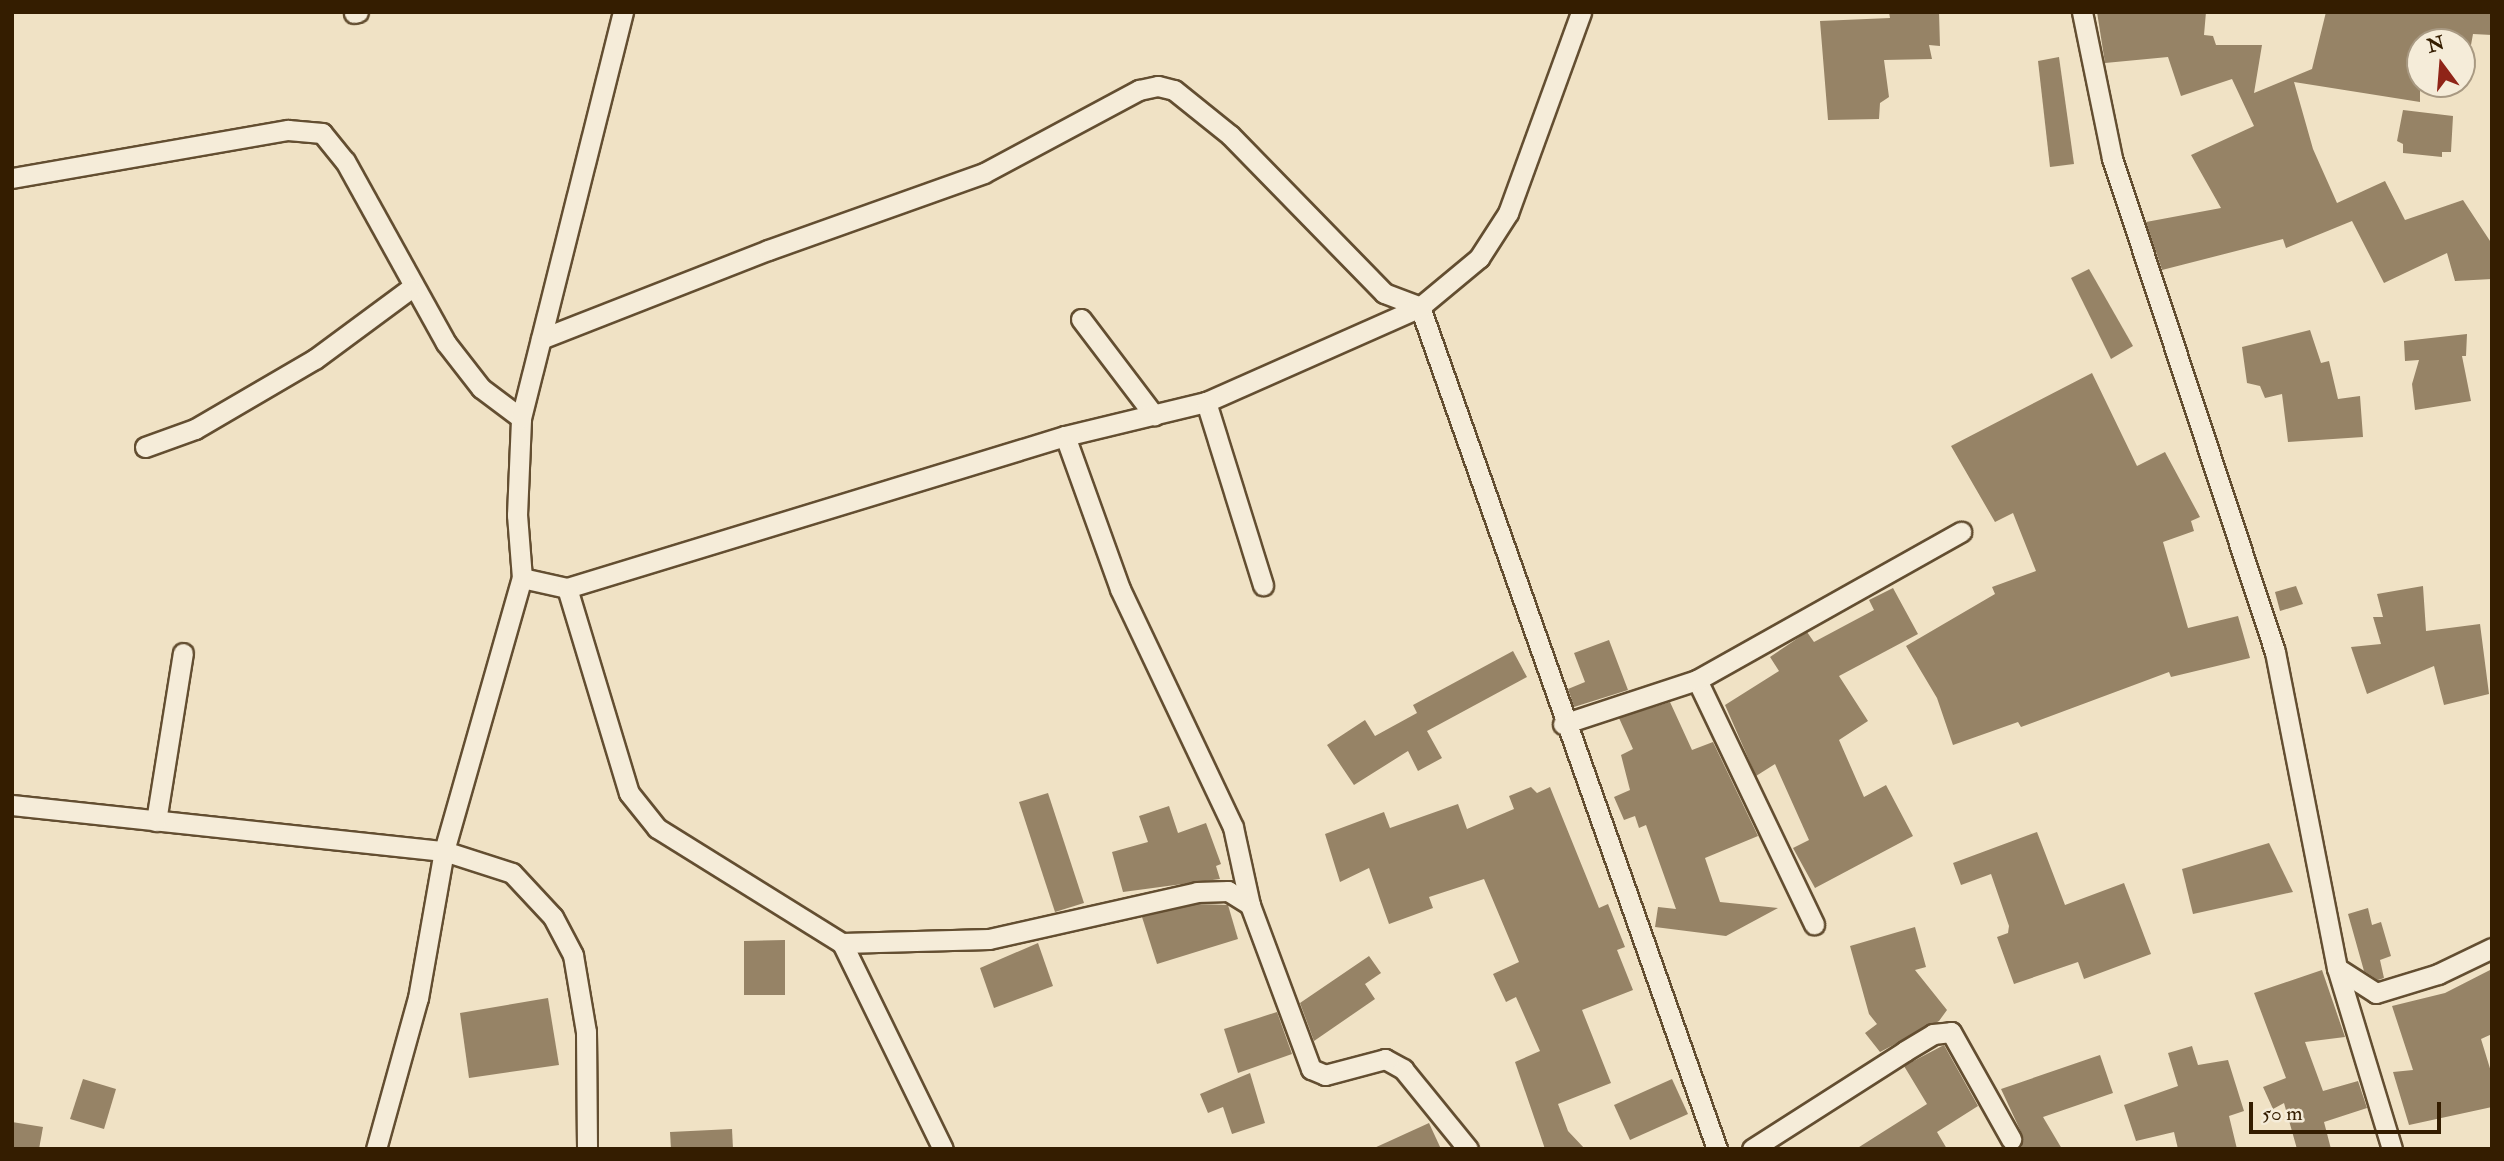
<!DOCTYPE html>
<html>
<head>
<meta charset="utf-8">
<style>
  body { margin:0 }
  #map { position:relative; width:2504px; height:1161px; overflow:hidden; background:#f0e2c5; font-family:"IM FELL Double Pica",serif }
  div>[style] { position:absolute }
  .building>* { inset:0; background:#968366 }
  .roads { filter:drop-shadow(2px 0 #634e31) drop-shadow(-2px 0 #634e31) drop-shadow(0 2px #634e31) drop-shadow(0 -2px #634e31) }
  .minor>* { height:19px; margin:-9.5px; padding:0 9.5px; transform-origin:9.5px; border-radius:9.5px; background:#f5ecd9 }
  span { translate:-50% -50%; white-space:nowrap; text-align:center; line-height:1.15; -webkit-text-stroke:5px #f5ecd9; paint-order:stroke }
  .frame { position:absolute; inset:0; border:14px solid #341d00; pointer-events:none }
  .north { position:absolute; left:2406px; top:28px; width:70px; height:70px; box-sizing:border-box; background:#f5ecd9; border:2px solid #a89982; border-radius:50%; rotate:344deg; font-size:19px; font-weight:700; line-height:28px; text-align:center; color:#341d00 }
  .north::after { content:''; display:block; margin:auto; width:24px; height:32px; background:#8f2418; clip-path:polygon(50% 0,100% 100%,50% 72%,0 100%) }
  .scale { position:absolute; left:2249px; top:1102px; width:192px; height:32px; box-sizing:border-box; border:4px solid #341d00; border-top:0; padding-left:9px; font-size:21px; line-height:24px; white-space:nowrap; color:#341d00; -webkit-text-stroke:5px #f5ecd9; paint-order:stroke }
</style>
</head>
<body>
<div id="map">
  <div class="building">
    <div style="clip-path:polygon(1889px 12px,1939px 12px,1940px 46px,1929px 45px,1932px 59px,1884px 60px,1889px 97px,1880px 103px,1879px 119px,1828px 120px,1820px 21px,1890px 18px)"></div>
    <div style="clip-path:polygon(2097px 12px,2206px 12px,2204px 35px,2213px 36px,2216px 45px,2262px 45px,2254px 93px,2312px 69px,2326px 12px,2492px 12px,2492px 35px,2473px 34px,2471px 45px,2420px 38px,2420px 102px,2294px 82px,2313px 149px,2337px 203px,2385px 181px,2405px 220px,2463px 200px,2492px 244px,2492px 279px,2455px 281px,2447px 253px,2384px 283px,2352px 221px,2286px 248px,2283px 239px,2162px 270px,2146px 222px,2221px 208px,2191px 155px,2254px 126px,2232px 79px,2181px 96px,2168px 57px,2105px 63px)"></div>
    <div style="clip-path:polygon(2059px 57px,2074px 164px,2050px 167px,2038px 61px)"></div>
    <div style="clip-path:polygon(2403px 110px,2453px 116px,2451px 152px,2442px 152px,2442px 157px,2403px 153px,2403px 144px,2397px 141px)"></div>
    <div style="clip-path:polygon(2089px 269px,2133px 346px,2111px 359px,2071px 278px)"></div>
    <div style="clip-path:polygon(2310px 330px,2321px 363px,2329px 361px,2338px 399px,2360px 396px,2363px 437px,2288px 442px,2282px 394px,2265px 398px,2260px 386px,2247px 383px,2242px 347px)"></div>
    <div style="clip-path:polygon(2467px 334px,2466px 356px,2462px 356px,2471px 401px,2415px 410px,2412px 384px,2419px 360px,2405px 361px,2404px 341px)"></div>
    <div style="clip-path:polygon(2092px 373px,2137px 466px,2165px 452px,2200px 517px,2191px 521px,2194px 531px,2163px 542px,2188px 628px,2238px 616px,2250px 658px,2171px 677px,2169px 672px,2021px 727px,2018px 722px,1953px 745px,1937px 698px,1906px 646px,1995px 594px,1992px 587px,2036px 571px,2013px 513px,1995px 522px,1951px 446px)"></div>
    <div style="clip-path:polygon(2296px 586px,2303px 604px,2280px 611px,2275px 592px)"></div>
    <div style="clip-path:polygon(2423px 586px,2426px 631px,2480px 624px,2489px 694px,2444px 705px,2434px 666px,2367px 694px,2351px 647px,2381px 644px,2373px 617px,2383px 617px,2377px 594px)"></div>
    <div style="clip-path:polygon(1893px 588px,1918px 634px,1839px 676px,1868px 721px,1839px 740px,1864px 797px,1886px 785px,1913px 836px,1815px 888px,1793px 848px,1809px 840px,1775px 764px,1756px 776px,1725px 705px,1779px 671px,1770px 657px,1807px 632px,1814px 642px,1874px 610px,1869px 600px)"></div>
    <div style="clip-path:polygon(1609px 640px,1628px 690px,1574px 707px,1568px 689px,1585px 682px,1574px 653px)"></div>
    <div style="clip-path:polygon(1513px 651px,1527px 677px,1427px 731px,1442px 758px,1418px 771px,1408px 751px,1354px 785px,1327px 745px,1365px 720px,1375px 736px,1417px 713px,1413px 705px)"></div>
    <div style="clip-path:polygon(1670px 702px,1692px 750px,1713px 742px,1758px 836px,1705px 858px,1720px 902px,1778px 908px,1726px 936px,1655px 927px,1658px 907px,1676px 909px,1646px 825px,1639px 828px,1635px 816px,1624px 820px,1614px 797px,1630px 790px,1621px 755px,1633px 749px,1619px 718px)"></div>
    <div style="clip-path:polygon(1531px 787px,1537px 793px,1550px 787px,1599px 908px,1608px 904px,1625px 947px,1617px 950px,1633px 990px,1582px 1010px,1611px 1083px,1558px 1104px,1568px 1131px,1585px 1149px,1545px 1149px,1515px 1062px,1540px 1051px,1516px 997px,1506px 1002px,1493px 974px,1519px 962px,1484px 879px,1429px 897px,1433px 908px,1389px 924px,1369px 868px,1340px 882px,1325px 834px,1384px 812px,1390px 828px,1458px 804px,1467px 829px,1514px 809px,1509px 796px)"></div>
    <div style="clip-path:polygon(1048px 793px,1084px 903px,1055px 912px,1019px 802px)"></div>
    <div style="clip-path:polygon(1169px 806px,1178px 833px,1206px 823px,1221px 864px,1216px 866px,1220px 879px,1123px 892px,1112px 852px,1148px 842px,1139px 816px)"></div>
    <div style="clip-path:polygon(2037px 832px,2065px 905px,2124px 883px,2151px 954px,2084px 979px,2078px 962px,2014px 984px,1997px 937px,2008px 933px,2009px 926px,1991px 874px,1961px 885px,1953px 863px)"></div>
    <div style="clip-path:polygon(2269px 843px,2293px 892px,2193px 914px,2182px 869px)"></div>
    <div style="clip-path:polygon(1199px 904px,1228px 905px,1238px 939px,1157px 964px,1142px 917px)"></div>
    <div style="clip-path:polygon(2368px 908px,2372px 925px,2381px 922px,2391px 956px,2380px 960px,2384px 978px,2378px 980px,2364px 971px,2348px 914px)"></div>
    <div style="clip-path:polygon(1915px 927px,1926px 967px,1915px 970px,1947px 1010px,1939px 1021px,1880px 1052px,1865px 1033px,1877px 1024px,1869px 1014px,1850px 946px)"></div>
    <div style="clip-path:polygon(785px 940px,785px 995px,744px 995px,744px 941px)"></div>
    <div style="clip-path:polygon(1038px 943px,1053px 986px,994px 1008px,980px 968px)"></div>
    <div style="clip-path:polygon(1369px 956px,1381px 973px,1365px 984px,1375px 999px,1314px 1041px,1300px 1003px)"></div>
    <div style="clip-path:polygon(2492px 969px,2492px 1034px,2481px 1039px,2492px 1075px,2492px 1107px,2409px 1125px,2393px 1072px,2413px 1070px,2392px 1006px,2445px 993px)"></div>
    <div style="clip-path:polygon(2322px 970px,2345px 1037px,2305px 1042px,2323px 1091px,2358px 1081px,2367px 1108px,2324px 1122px,2331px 1149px,2297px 1149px,2284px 1103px,2273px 1109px,2263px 1087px,2286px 1078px,2254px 993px)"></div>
    <div style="clip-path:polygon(548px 998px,559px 1065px,469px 1078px,460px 1013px)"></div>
    <div style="clip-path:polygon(1277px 1012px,1292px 1054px,1238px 1073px,1224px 1029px)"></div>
    <div style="clip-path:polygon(1944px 1045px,1978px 1106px,1937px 1132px,1947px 1149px,1856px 1149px,1927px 1104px,1904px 1066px)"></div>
    <div style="clip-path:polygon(2192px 1046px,2198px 1065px,2228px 1060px,2244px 1111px,2229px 1116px,2237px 1149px,2178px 1149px,2174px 1132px,2136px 1141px,2124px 1105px,2178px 1086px,2168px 1053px)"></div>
    <div style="clip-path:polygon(2100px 1055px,2113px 1093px,2043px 1117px,2062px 1149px,2022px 1149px,2022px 1134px,2001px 1089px)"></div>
    <div style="clip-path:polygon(1250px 1073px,1265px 1123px,1232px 1134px,1223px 1107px,1208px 1113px,1200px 1094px)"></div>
    <div style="clip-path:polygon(83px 1079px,116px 1089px,104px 1129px,70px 1119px)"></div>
    <div style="clip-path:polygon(1672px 1079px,1688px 1114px,1630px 1140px,1614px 1105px)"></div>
    <div style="clip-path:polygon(12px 1122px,43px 1127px,39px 1149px,12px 1149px)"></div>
    <div style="clip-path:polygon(1429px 1123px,1441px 1149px,1372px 1149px)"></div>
    <div style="clip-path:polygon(732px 1129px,733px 1149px,671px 1149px,670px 1132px)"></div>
  </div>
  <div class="roads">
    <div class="minor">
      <div style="left:2082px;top:12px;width:149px;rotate:78.4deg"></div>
      <div style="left:2112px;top:158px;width:520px;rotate:71.74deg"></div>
      <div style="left:2275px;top:652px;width:322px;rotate:78.9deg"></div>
      <div style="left:2337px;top:968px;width:189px;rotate:73.1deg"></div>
      <div style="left:354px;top:13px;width:4px;rotate:-14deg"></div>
      <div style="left:12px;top:178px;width:280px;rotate:-9.9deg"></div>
      <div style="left:288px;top:130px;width:34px;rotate:5deg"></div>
      <div style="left:322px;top:133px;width:36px;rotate:51deg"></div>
      <div style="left:345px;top:161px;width:208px;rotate:61deg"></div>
      <div style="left:446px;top:343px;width:57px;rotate:52.1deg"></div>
      <div style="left:481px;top:388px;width:50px;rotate:36.9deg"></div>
      <div style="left:1081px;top:319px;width:121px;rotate:52.8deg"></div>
      <div style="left:541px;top:339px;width:244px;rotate:-21.4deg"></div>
      <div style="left:768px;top:250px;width:229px;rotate:-19.6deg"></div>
      <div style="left:984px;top:173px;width:176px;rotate:-28.2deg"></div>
      <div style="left:1139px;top:90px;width:19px;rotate:-12deg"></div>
      <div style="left:1158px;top:86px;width:16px;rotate:14deg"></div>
      <div style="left:1174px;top:90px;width:72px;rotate:38.8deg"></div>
      <div style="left:1230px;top:135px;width:221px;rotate:45.7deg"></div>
      <div style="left:1384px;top:293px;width:39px;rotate:21deg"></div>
      <div style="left:1420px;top:307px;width:893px;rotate:70.57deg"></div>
      <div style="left:1206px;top:402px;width:192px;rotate:72.7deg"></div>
      <div style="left:1065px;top:436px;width:163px;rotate:70.2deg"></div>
      <div style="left:1120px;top:589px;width:263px;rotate:64.6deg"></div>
      <div style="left:1233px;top:827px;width:80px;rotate:77.7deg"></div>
      <div style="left:145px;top:447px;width:53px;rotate:-19.8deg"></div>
      <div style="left:195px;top:429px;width:139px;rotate:-30.3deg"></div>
      <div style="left:315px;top:359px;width:119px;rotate:-36.5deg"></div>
      <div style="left:522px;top:578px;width:46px;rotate:12.5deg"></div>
      <div style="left:567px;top:588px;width:521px;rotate:-16.97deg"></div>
      <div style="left:1065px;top:436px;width:145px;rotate:-13.6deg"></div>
      <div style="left:1206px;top:402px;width:234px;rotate:-23.9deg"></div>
      <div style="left:1420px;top:307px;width:77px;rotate:-39.7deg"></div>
      <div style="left:1479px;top:258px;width:54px;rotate:-57.2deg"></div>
      <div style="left:1508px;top:213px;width:214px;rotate:-70deg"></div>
      <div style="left:567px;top:588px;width:214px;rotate:73.2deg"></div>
      <div style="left:629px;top:793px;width:45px;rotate:51.3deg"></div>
      <div style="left:657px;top:828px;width:218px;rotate:31.9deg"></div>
      <div style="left:842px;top:943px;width:229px;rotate:63.9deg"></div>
      <div style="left:1697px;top:680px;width:271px;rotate:64.4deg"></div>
      <div style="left:1563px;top:724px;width:141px;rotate:-18.2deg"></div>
      <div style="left:1697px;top:680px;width:303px;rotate:-29.3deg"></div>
      <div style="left:12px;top:805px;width:434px;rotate:6.1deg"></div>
      <div style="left:444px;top:851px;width:71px;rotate:17.9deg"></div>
      <div style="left:512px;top:873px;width:60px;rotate:47deg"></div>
      <div style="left:553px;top:917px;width:43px;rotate:62.2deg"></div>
      <div style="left:573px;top:955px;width:78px;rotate:80.4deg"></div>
      <div style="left:586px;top:1032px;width:117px;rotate:89.5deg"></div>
      <div style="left:156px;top:821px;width:170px;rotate:-80.9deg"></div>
      <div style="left:842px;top:943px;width:147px;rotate:-1.6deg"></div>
      <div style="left:989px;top:939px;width:213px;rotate:-12.7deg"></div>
      <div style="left:1197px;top:892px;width:31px;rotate:-2deg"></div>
      <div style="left:1228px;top:891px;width:26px;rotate:32deg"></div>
      <div style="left:1250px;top:905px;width:175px;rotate:69.6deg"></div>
      <div style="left:1311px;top:1069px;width:15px;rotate:23deg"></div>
      <div style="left:1325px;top:1075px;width:62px;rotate:-14.9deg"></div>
      <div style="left:1385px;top:1059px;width:21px;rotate:29deg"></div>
      <div style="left:1403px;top:1069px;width:103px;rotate:50.9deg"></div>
      <div style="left:2337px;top:968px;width:46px;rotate:32.7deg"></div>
      <div style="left:2376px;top:993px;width:65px;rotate:-17deg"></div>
      <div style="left:2438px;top:974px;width:60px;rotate:-25.7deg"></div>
      <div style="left:376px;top:1149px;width:157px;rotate:-74.5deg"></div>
      <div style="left:418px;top:998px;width:149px;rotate:-80deg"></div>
      <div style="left:444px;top:851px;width:284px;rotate:-74.1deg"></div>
      <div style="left:522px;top:578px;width:63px;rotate:-94.5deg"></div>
      <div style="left:517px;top:515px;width:97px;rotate:-87.6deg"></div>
      <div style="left:521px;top:418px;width:419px;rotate:-75.9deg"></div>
      <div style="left:1752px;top:1149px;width:182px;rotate:-32.6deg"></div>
      <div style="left:1905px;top:1051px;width:33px;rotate:-31deg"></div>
      <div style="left:1933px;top:1034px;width:18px;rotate:-6deg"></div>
      <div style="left:1951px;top:1032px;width:123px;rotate:60.7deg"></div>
    </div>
  </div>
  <div class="frame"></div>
  <div class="north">N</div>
  <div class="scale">50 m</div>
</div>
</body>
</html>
